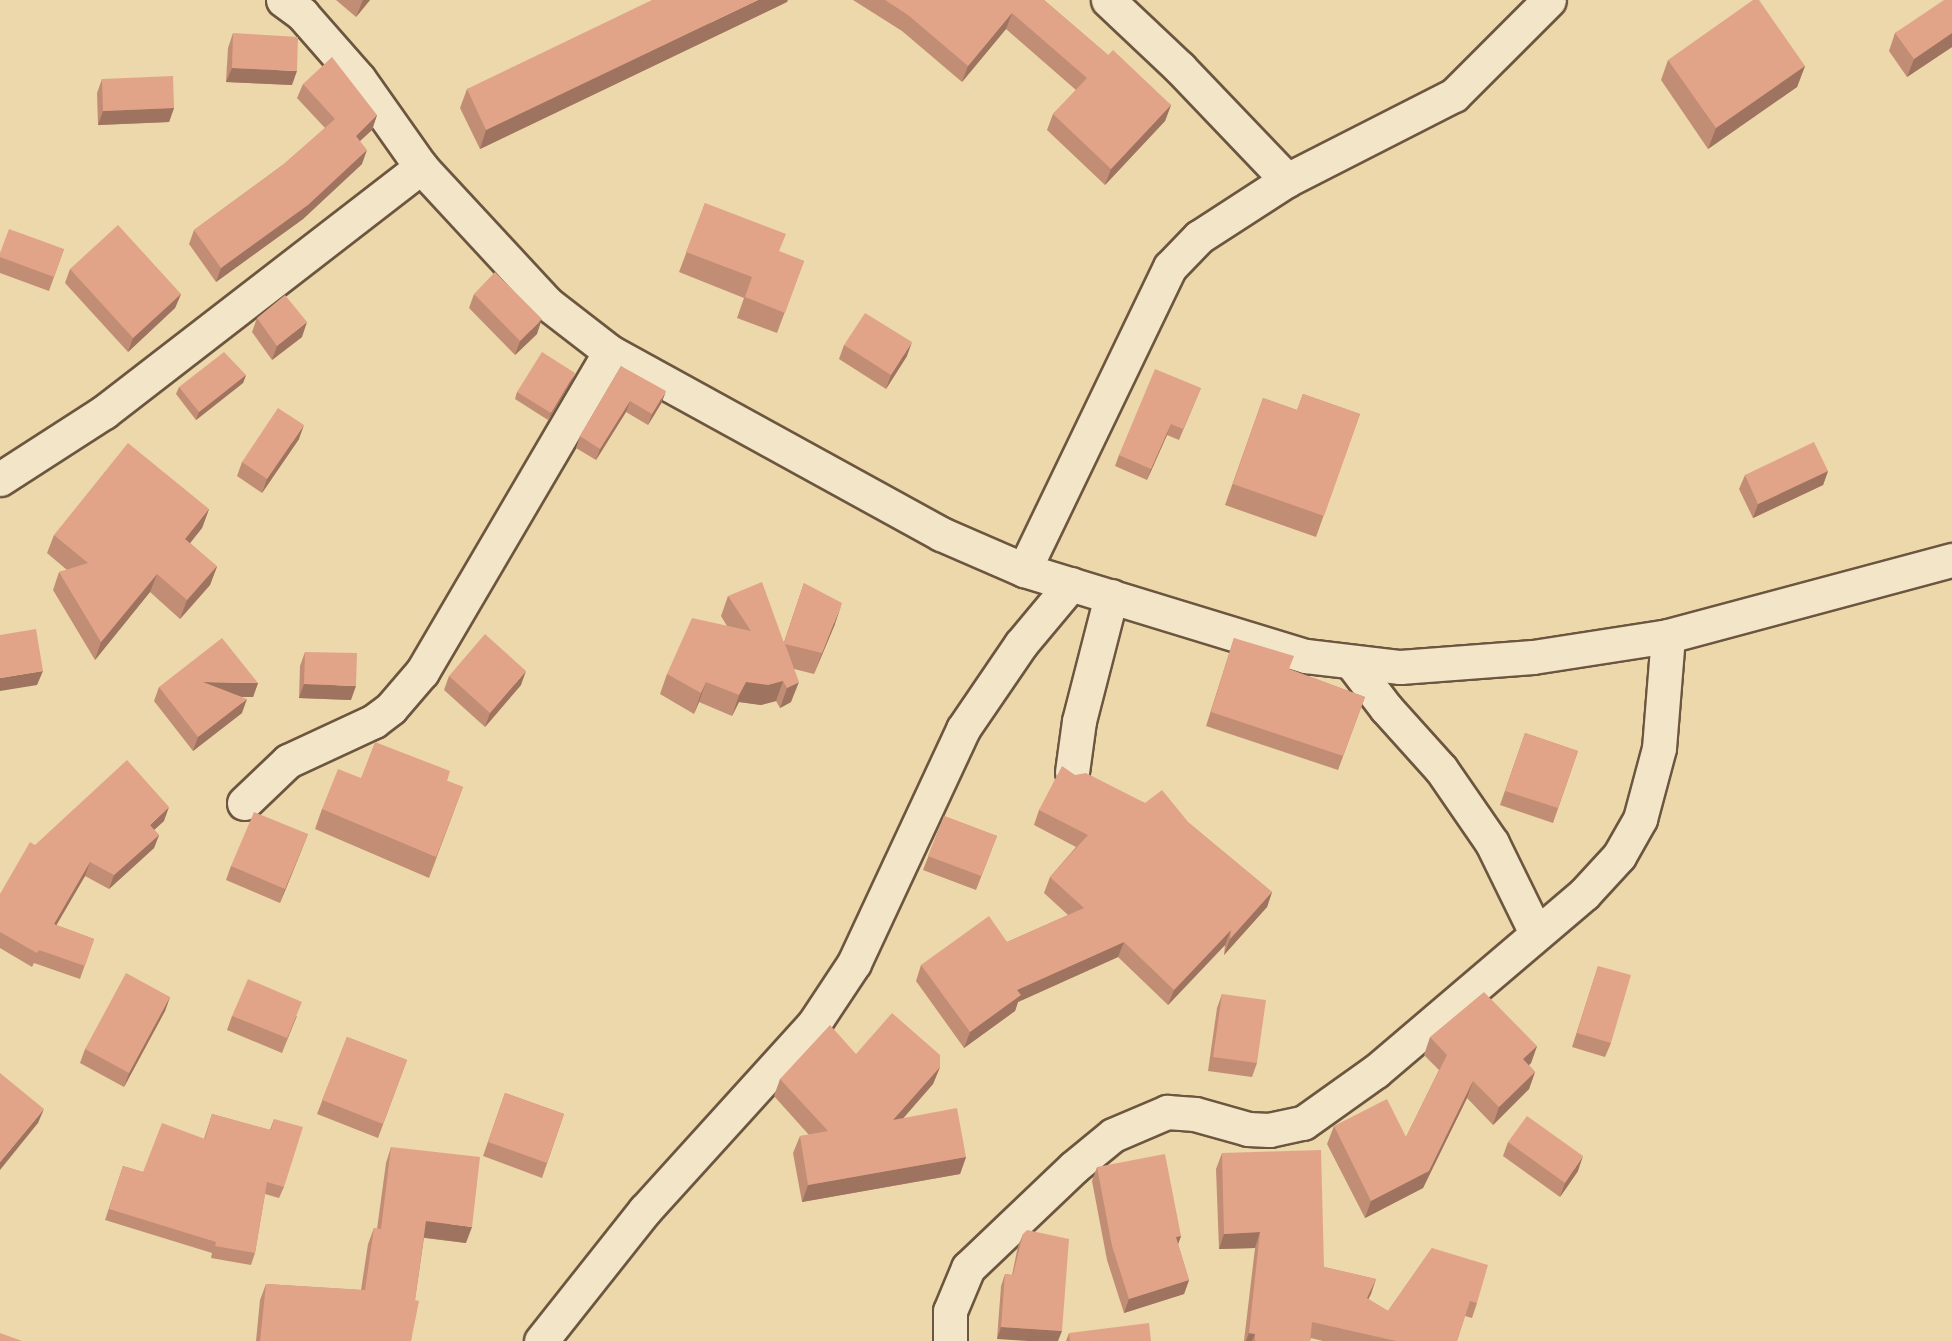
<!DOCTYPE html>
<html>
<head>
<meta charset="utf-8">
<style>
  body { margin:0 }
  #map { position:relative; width:1952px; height:1341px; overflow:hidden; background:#ecd8aa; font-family:Cardo,serif }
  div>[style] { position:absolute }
  .roads { filter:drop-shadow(2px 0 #6d5640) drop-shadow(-2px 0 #6d5640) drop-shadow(0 2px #6d5640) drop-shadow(0 -2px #6d5640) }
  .minor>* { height:33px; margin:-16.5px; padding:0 16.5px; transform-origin:16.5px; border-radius:16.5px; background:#f3e6c8 }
  .wall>* { inset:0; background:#c28d75 }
  .shaded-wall>* { inset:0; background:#9e735f }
  .building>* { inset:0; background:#e2a488 }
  span { translate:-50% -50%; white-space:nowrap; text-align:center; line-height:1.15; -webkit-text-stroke:5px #f3e6c8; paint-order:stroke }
</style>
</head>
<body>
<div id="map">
  <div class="roads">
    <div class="minor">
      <div style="left:283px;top:0;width:24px;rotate:36deg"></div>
      <div style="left:302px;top:14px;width:86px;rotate:48.8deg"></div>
      <div style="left:359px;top:79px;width:108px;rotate:54.8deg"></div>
      <div style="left:421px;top:167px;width:187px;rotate:47.2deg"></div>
      <div style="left:548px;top:304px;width:78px;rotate:37.7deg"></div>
      <div style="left:610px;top:352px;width:378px;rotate:28.8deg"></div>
      <div style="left:941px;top:534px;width:90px;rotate:23.4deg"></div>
      <div style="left:1024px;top:570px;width:295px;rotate:17deg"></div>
      <div style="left:1306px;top:656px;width:95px;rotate:6.7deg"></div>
      <div style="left:1400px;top:667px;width:133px;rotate:-4.3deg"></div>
      <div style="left:1533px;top:657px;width:137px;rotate:-8.8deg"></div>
      <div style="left:1668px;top:636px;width:294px;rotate:-15deg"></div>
      <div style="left:1108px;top:0;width:99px;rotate:43.4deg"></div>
      <div style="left:1180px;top:68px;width:155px;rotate:46.3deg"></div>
      <div style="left:0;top:479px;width:124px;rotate:-32.8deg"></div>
      <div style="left:104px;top:412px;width:401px;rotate:-37.7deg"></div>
      <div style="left:1024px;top:570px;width:336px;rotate:-64.3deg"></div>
      <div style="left:1170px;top:267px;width:42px;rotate:-46deg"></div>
      <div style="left:1199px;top:237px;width:105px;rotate:-32.9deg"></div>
      <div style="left:1287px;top:180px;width:187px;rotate:-27deg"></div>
      <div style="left:1454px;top:95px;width:134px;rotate:-45deg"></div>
      <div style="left:1351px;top:662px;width:58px;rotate:52.7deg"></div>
      <div style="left:1386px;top:708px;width:82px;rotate:48deg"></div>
      <div style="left:1441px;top:769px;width:90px;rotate:55.4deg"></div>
      <div style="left:1492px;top:843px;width:100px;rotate:63.9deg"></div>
      <div style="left:1072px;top:772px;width:51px;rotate:-82.2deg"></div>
      <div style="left:1079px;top:721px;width:129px;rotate:-75.6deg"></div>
      <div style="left:244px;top:803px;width:61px;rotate:-43.7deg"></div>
      <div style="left:288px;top:761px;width:95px;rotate:-24.9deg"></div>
      <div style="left:374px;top:721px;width:21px;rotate:-37deg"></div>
      <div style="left:391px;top:708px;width:48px;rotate:-49.3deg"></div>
      <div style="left:422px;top:672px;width:371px;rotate:-59.6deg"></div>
      <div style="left:541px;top:1341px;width:167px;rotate:-51.6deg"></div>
      <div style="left:645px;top:1210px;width:250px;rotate:-47.8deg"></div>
      <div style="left:813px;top:1025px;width:74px;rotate:-56.5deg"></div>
      <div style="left:854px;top:963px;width:258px;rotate:-65deg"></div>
      <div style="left:963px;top:729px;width:103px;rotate:-55.7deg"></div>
      <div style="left:1021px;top:644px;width:78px;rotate:-50.2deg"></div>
      <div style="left:950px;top:1341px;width:30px;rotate:-90deg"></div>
      <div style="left:950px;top:1311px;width:47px;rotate:-67.3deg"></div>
      <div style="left:968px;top:1268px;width:146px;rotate:-43.6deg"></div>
      <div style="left:1074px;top:1167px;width:50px;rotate:-39.4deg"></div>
      <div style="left:1113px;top:1135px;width:59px;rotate:-23.1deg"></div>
      <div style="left:1167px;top:1112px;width:28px;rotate:4deg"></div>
      <div style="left:1195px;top:1114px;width:55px;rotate:15.8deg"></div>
      <div style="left:1248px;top:1129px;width:21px;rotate:3deg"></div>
      <div style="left:1269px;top:1130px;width:35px;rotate:-12deg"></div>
      <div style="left:1303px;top:1123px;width:90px;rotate:-35.5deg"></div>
      <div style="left:1376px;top:1071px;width:273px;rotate:-40.4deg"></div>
      <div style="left:1584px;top:894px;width:52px;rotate:-47.4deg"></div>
      <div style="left:1619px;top:856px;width:43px;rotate:-60.4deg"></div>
      <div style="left:1640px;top:819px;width:73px;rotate:-75deg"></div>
      <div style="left:1659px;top:748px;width:112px;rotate:-85.4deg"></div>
    </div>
  </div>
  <div class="wall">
    <div style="clip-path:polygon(336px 0,370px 0,356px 17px)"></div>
    <div style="clip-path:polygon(853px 0,1044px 0,1108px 55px,1171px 105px,1165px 121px,1105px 185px,1047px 130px,1053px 114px,1076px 90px,1006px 29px,962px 82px,902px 31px)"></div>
    <div style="clip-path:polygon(1952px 0,1952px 47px,1907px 77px,1889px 51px,1895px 33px)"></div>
    <div style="clip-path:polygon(787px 2px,480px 149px,460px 108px,467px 89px)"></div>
    <div style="clip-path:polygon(233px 33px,292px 85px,226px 82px,228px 48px)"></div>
    <div style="clip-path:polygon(1668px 60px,1805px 66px,1797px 87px,1708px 149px,1661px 80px)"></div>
    <div style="clip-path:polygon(102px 79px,174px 108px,169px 122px,98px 125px,97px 93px)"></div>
    <div style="clip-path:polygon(303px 84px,377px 115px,372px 130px,360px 141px,362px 164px,303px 219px,216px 282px,189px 244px,194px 230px,284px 164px,325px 128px,297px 98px)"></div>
    <div style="clip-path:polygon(705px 203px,780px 252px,804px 261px,777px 333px,737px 318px,744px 298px,679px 272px)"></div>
    <div style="clip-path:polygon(64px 249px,49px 291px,0 273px,0 253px)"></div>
    <div style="clip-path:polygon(70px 269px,181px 294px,175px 308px,128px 352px,65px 283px)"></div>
    <div style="clip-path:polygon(474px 294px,537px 334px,515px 355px,469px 308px)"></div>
    <div style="clip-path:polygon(257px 318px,302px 337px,272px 360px,252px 332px)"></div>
    <div style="clip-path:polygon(844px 345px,907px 356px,886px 389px,839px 359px)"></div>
    <div style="clip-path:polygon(621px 366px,662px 402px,648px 425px,626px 412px,596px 460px,576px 448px,580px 436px)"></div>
    <div style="clip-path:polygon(246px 375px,243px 383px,196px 420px,176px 394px,179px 387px)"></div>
    <div style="clip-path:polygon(572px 380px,548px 420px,515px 399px,517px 392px)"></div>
    <div style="clip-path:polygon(1201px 388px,1179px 440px,1167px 435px,1147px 480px,1115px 466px,1119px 455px)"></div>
    <div style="clip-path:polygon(1303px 394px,1360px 414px,1316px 537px,1225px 505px,1263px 398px,1297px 410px)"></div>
    <div style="clip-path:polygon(299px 439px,262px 493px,237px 476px,242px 462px)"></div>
    <div style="clip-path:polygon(1828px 471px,1823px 485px,1753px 518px,1739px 489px,1745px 475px)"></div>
    <div style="clip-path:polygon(209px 509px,202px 528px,190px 543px,217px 567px,210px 585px,180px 619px,150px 592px,95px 660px,53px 590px,59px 572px,67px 570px,47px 553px,54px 535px)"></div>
    <div style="clip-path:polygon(804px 583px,835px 624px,814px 674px,794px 669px,791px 702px,780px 708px,776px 701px,761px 705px,739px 702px,732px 716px,699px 702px,694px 714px,660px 694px,667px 674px,727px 626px,721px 616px,728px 596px,784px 642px)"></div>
    <div style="clip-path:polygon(1234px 638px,1289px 669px,1365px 697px,1338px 770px,1206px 726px)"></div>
    <div style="clip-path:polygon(305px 652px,351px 700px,299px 698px,300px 666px)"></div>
    <div style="clip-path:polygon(449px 676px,521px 685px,485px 727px,444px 690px)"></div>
    <div style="clip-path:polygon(258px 683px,253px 697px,242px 697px,242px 713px,193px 751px,154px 701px,159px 687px)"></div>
    <div style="clip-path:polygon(1525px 733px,1578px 751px,1553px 823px,1500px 805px)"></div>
    <div style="clip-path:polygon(1075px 775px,1145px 803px,1189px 823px,1272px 892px,1267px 907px,1224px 955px,1225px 945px,1168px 1005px,1118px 957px,1018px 1002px,1015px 1011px,964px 1048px,916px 981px,921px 965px,1007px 942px,1068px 915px,1044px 893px,1050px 877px,1076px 847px,1034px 825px,1039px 810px)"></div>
    <div style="clip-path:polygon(361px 778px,447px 781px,463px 787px,429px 878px,315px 829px,322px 809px)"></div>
    <div style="clip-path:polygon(944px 816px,997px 836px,976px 890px,923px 870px)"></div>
    <div style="clip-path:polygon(164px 821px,154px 830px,159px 835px,154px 848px,109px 889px,85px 876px,56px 925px,94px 939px,80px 979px,34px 963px,32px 967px,0 948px,0 894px)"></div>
    <div style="clip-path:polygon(308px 834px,280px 903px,226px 880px,231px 866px)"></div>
    <div style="clip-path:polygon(1598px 966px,1611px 1043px,1605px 1057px,1572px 1047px)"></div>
    <div style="clip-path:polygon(1222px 994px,1257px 1063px,1252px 1077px,1208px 1071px,1217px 1008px)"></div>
    <div style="clip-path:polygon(170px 997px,165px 1011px,124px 1087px,80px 1063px,85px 1049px)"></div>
    <div style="clip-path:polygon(232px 1016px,297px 1016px,282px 1053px,227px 1030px)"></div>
    <div style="clip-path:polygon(347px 1037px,407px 1060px,378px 1138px,317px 1114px)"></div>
    <div style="clip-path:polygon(1430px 1037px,1537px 1046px,1531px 1063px,1529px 1065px,1535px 1072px,1529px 1089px,1493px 1125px,1467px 1098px,1423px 1188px,1365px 1218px,1327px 1144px,1334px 1126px,1406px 1137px,1439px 1070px,1424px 1055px)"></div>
    <div style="clip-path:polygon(856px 1054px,940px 1067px,933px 1084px,903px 1118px,966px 1157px,960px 1174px,802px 1202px,793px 1153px,800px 1136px,809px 1135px,774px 1096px,780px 1079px)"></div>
    <div style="clip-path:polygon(505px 1093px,564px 1114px,542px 1178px,483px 1156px)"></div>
    <div style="clip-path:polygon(212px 1114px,270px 1130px,274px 1119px,284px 1187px,279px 1198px,265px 1194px,255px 1253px,251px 1265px,211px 1258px,212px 1253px,105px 1220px,123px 1166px,143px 1172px,204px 1139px)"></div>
    <div style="clip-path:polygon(1508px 1142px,1578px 1171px,1560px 1197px,1503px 1156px)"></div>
    <div style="clip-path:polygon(391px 1147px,466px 1243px,424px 1238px,415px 1300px,411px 1341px,256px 1341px,260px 1300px,266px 1284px,361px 1290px,368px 1244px,374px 1228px,377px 1229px,386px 1163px)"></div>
    <div style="clip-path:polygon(1222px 1153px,1324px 1267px,1376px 1279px,1368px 1299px,1388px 1311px,1432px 1248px,1477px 1303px,1472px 1318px,1465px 1316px,1457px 1341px,1323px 1341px,1311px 1338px,1310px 1341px,1244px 1341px,1255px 1248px,1219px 1249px,1216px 1169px)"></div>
    <div style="clip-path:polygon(1097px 1167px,1181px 1236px,1178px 1244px,1189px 1280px,1184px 1294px,1124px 1313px,1107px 1260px,1092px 1181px)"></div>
    <div style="clip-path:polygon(1023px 1234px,1062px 1331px,997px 1339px,1001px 1286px,1005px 1274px,1012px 1275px,1018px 1246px)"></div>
    <div style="clip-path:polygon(1069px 1333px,1151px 1341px,1066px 1341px)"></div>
  </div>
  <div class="shaded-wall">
    <div style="clip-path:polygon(363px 0,370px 0,356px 17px)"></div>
    <div style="clip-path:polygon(758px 0,788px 0,787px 2px,480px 149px,486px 130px)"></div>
    <div style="clip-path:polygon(1012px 13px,1006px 29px,962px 82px,968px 66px)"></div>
    <div style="clip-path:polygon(1952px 33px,1952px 47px,1907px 77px,1914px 59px)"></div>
    <div style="clip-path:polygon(1805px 66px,1797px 87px,1708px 149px,1716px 128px)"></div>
    <div style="clip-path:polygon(232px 68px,297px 71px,292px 85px,226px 82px)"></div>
    <div style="clip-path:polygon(1171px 105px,1165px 121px,1105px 185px,1111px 169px)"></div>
    <div style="clip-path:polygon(174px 108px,169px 122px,98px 125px,103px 111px)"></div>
    <div style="clip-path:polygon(377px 115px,372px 130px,350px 150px,356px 136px)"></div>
    <div style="clip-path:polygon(367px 150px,362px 164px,303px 219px,216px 282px,221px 268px)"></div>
    <div style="clip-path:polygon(181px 294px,175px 308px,128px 352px,133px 338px)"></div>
    <div style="clip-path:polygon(542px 319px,537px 334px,515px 355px,520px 341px)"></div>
    <div style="clip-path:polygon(307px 322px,302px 337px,272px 360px,277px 346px)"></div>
    <div style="clip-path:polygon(912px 342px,907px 356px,886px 389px,891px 375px)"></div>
    <div style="clip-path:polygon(575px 373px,572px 380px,548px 420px,551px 413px)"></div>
    <div style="clip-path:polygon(246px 375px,243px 383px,196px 420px,199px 412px)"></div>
    <div style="clip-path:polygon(666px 391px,662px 402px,648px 425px,652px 414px)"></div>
    <div style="clip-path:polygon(630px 401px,626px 412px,596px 460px,600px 449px)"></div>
    <div style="clip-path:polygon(1171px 424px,1167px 435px,1147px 480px,1151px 469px)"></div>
    <div style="clip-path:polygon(304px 425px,299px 439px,262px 493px,267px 479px)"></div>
    <div style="clip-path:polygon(1828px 471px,1823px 485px,1753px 518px,1758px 504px)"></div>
    <div style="clip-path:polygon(209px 509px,202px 528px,179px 557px,185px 539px)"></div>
    <div style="clip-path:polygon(217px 566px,210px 585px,180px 619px,187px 600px)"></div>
    <div style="clip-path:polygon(157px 574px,150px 592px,95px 660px,101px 642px)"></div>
    <div style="clip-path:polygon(842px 603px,835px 624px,814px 674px,822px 653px)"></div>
    <div style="clip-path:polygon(43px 671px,37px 685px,0 691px,0 678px)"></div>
    <div style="clip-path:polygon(526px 671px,521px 685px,485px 727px,490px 713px)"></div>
    <div style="clip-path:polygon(783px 681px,776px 701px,761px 705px,739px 702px,732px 716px,739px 695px,746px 682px)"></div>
    <div style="clip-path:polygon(203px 682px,258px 683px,253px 697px,198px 696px)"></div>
    <div style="clip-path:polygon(706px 682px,699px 702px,694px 714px,701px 693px)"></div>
    <div style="clip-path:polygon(799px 682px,791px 702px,780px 708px,787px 688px)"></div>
    <div style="clip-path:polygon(304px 684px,356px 686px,351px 700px,299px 698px)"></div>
    <div style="clip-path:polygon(247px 699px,242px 713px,193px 751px,198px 737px)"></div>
    <div style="clip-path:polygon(169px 807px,164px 821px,145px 838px,150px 825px)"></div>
    <div style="clip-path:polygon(308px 834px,302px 849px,280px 903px,285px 889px)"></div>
    <div style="clip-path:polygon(159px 835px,154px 848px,109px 889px,114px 875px)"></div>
    <div style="clip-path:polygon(90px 862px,85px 876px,49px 938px,54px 924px)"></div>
    <div style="clip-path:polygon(1272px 892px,1267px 907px,1224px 955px,1230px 939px)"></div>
    <div style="clip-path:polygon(1231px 930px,1225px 945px,1168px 1005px,1174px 990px)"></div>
    <div style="clip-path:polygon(1124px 942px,1118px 957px,1018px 1002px,1015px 1011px,964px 1048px,970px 1032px,1017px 990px)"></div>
    <div style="clip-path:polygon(170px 997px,165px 1011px,124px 1087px,129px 1073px)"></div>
    <div style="clip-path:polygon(1537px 1046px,1531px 1063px,1517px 1077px,1523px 1059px)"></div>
    <div style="clip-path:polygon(940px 1067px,933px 1084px,887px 1137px,893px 1120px)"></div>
    <div style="clip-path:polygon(1535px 1072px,1529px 1089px,1493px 1125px,1499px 1107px)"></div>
    <div style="clip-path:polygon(1473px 1081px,1467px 1098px,1423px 1188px,1365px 1218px,1371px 1201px)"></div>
    <div style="clip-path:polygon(44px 1109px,38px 1123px,0 1170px,0 1162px)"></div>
    <div style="clip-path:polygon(1583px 1156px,1578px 1171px,1560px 1197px,1565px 1183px)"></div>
    <div style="clip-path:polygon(966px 1157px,960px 1174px,802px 1202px,808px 1185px)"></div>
    <div style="clip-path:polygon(426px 1221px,472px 1227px,466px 1243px,420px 1237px)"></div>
    <div style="clip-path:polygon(1260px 1232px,1255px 1248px,1219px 1249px,1224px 1234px)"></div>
    <div style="clip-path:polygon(1181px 1236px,1176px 1250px,1176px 1237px)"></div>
    <div style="clip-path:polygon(1376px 1279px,1371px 1294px,1361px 1314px,1367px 1298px)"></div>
    <div style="clip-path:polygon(1189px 1280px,1184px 1294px,1124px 1313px,1129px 1299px)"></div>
    <div style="clip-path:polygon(1001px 1327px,1062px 1331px,1058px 1341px,1028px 1341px,997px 1339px)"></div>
    <div style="clip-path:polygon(1249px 1333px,1255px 1334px,1252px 1341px,1246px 1341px)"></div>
  </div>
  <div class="building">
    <div style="clip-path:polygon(652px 0,758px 0,486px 130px,467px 89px)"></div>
    <div style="clip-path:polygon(885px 0,1044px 0,1108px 55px,1113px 50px,1171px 105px,1111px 169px,1053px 114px,1087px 78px,1012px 13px,968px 66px,908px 15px)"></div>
    <div style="clip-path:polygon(1753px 0,1759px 0,1805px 66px,1716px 128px,1668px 60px)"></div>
    <div style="clip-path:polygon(1944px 0,1952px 0,1952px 33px,1914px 59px,1895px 33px)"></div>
    <div style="clip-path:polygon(233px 33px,298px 37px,297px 71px,232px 68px)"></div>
    <div style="clip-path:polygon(332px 57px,377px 115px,356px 136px,367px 150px,308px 205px,221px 268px,194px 230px,284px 164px,335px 119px,303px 84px)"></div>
    <div style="clip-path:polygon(173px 76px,174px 108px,103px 111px,102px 79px)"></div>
    <div style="clip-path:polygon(705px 203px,786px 234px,779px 251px,804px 261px,785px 313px,745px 297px,752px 277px,686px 252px)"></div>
    <div style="clip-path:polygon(118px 225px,181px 294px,133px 338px,70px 269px)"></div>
    <div style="clip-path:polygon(9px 229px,64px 249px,54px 277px,0 257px,0 253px)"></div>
    <div style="clip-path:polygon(495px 272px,542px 319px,520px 341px,474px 294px)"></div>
    <div style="clip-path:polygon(285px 295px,307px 322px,277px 346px,257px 318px)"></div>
    <div style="clip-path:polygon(865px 313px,912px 342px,891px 375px,844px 345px)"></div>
    <div style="clip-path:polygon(224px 352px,246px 375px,199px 412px,179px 387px)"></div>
    <div style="clip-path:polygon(542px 352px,575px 373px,551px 413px,517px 392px)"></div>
    <div style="clip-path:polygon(621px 366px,666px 391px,652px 414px,630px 401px,600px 449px,580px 436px)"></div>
    <div style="clip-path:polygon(1155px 369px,1201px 388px,1183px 429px,1171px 424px,1151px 469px,1119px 455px)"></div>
    <div style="clip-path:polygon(1303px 394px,1360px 414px,1324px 516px,1233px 484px,1263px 398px,1297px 410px)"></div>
    <div style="clip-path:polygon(278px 408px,304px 425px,267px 479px,242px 462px)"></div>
    <div style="clip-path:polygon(1814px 442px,1828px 471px,1758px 504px,1745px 475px)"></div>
    <div style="clip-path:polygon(128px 443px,209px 509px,185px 539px,217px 566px,187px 600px,157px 574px,101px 642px,59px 572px,88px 563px,54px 535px)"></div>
    <div style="clip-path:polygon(762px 582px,784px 643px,804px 583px,842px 603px,822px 653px,785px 644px,799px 682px,787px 688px,783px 681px,768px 685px,746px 682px,739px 695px,706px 682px,701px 693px,667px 674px,692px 618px,751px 631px,728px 596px)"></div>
    <div style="clip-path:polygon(36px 629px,43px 671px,0 678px,0 635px)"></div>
    <div style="clip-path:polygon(485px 634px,526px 671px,490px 713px,449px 676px)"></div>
    <div style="clip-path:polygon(222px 638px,258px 683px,203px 682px,247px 699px,198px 737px,159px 687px)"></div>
    <div style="clip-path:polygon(1234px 638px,1294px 656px,1289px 669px,1365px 697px,1343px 756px,1211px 712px)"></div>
    <div style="clip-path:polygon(305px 652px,357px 653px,356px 686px,304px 684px)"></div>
    <div style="clip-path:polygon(1525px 733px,1578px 751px,1558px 808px,1505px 791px)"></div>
    <div style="clip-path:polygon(375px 742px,450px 771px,447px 781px,463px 787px,436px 857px,322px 809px,338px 769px,361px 778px)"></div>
    <div style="clip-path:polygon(127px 760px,169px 807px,150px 825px,159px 835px,114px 875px,90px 862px,54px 924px,94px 939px,85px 966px,39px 950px,37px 953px,0 932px,0 894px,30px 842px,35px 845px)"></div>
    <div style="clip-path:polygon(1062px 766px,1075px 775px,1086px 773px,1145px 803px,1162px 790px,1189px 823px,1272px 892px,1230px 939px,1231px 930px,1174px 990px,1124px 942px,1017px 990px,1021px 995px,970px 1032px,921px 965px,989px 916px,1007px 942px,1084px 908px,1050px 877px,1088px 835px,1039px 810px)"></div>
    <div style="clip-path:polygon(254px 812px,308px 834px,285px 889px,231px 866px)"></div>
    <div style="clip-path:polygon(944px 816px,997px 836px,981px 876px,928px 856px)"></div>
    <div style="clip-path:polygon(1598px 966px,1631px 975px,1611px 1043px,1577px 1033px)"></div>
    <div style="clip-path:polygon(126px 973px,170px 997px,129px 1073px,85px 1049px)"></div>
    <div style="clip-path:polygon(248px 979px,302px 1002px,287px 1038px,232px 1016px)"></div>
    <div style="clip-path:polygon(1484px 992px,1537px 1046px,1523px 1059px,1535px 1072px,1499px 1107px,1473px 1081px,1429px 1171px,1371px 1201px,1334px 1126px,1387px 1099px,1406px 1137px,1447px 1055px,1430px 1037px)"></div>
    <div style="clip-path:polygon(1222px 994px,1266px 1000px,1257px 1063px,1213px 1057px)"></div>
    <div style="clip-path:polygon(892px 1013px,940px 1055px,940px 1067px,893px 1120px,957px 1108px,966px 1157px,808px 1185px,800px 1136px,828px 1131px,780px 1079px,830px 1025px,856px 1054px)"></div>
    <div style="clip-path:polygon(347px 1037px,407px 1060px,383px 1124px,322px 1100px)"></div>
    <div style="clip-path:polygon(0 1073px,44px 1109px,0 1162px)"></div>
    <div style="clip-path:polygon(505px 1093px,564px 1114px,547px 1163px,488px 1142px)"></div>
    <div style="clip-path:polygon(212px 1114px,271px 1130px,274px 1119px,303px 1127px,284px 1187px,267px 1182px,255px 1253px,215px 1246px,216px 1242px,109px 1209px,123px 1166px,143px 1172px,162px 1123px,205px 1139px)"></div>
    <div style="clip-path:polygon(1527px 1116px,1583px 1156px,1565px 1183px,1508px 1142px)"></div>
    <div style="clip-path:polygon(391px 1147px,480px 1157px,472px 1227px,426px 1221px,415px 1300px,419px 1301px,411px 1341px,260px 1341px,266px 1284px,365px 1290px,374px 1228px,381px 1229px)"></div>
    <div style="clip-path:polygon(1321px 1150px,1324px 1267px,1376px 1279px,1367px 1298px,1388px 1311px,1432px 1248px,1488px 1265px,1477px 1303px,1470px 1301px,1457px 1341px,1396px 1341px,1312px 1322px,1310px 1341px,1255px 1341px,1255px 1334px,1249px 1333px,1260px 1232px,1224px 1234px,1222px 1153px)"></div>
    <div style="clip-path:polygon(1165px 1154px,1181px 1236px,1176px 1237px,1189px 1280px,1129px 1299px,1112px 1246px,1097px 1167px)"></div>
    <div style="clip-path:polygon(1027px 1230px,1069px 1239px,1062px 1331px,1001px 1327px,1005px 1274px,1013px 1275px,1023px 1234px)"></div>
    <div style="clip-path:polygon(1149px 1323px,1151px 1341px,1070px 1341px,1069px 1333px)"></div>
    <div style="clip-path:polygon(0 1333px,22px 1341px,0 1341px)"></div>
  </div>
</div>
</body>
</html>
